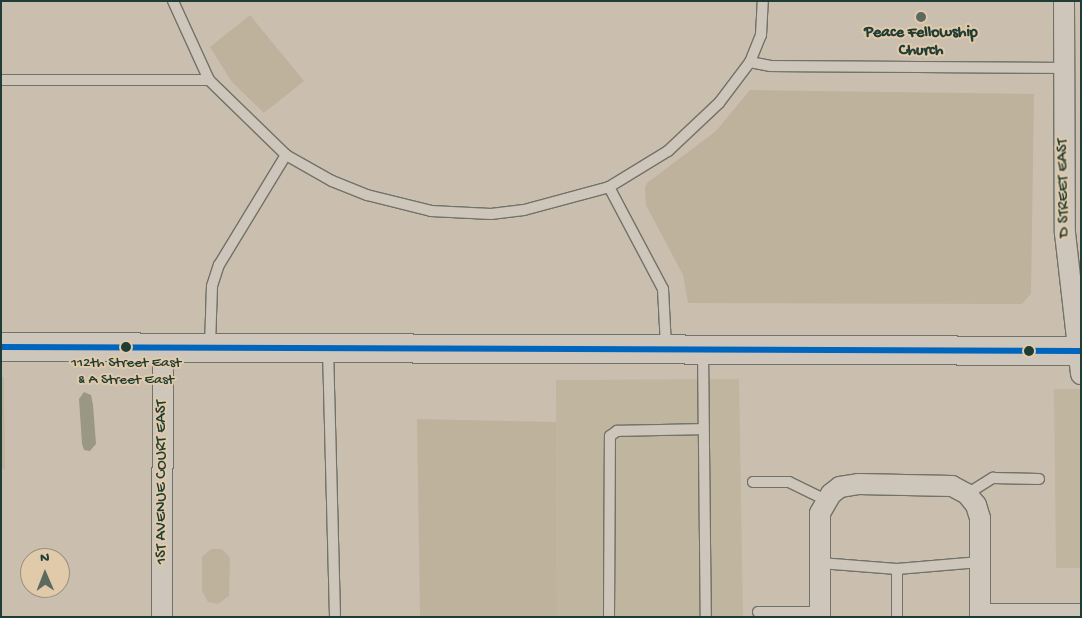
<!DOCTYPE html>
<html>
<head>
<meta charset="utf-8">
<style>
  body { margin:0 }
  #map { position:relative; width:1082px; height:618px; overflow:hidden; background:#cabfae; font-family:"Gochi Hand",sans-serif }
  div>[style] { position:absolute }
  .built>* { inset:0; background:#c0b59e }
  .green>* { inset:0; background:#beb29c }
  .water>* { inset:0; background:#9a9885 }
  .roads { filter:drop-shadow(1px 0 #717269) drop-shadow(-1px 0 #717269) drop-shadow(0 1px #717269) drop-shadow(0 -1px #717269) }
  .service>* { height:10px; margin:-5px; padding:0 5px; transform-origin:5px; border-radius:5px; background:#cec6ba }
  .minor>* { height:20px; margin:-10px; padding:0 10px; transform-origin:10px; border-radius:10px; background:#cec6ba }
  .secondary>* { height:28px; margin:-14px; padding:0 14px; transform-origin:14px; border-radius:14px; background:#cec6ba }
  .bus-1>* { height:6px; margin:-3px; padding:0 3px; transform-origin:3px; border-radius:3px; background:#0065bd }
  .dots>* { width:14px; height:14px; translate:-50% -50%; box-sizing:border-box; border:2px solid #e1caaa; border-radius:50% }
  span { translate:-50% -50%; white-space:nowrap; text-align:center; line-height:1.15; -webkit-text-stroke:4px #e1caaa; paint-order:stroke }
  .bus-label { font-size:15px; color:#1f3d34 }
  .poi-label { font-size:16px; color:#1f3d34; font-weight:700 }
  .street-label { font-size:16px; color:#1f3d34 }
  .frame { position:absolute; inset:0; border:2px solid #1f3d34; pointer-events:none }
  .north { position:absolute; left:20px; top:548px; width:50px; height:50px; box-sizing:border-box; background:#e1caaa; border:1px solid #93927b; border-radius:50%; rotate:359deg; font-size:14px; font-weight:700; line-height:20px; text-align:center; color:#1f3d34 }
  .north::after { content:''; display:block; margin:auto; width:18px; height:22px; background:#5b6a5f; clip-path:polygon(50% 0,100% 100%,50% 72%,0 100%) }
</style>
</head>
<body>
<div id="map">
  <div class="built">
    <div style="clip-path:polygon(1px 377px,4px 377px,5px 469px,1px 469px)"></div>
    <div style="clip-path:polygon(739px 379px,743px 617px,557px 617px,556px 380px)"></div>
    <div style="clip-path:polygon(1054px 389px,1081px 389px,1081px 568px,1056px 568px)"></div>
  </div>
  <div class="green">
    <div style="clip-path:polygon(250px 15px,304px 81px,264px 113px,232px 82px,210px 47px)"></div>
    <div style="clip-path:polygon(750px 90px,1034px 94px,1031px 294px,1022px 304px,688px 303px,683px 275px,646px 205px,645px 188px,647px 183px,716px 131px)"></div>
    <div style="clip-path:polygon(417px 419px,556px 422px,557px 617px,378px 617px,420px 616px)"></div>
    <div style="clip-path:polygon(211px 549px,222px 549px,230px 558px,229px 596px,218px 604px,208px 602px,202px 591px,202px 557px)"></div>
  </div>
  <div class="water">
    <div style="clip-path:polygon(84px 392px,91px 395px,93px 405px,96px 444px,90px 451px,84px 450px,82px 444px,79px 399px)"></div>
  </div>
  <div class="roads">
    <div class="service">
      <div style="left:173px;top:1px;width:87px;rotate:65.5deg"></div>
      <div style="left:209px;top:80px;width:107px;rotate:44.2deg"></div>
      <div style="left:286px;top:155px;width:53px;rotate:29.5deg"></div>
      <div style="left:332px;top:181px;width:38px;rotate:22deg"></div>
      <div style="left:367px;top:195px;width:66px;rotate:14deg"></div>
      <div style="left:431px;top:211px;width:60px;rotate:2.9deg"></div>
      <div style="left:491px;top:214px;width:33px;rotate:-7deg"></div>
      <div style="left:524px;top:210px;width:88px;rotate:-15.1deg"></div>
      <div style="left:609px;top:187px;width:69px;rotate:-31.4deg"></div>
      <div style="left:668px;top:151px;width:70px;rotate:-43.3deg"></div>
      <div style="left:719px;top:103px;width:51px;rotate:-52.9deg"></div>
      <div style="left:750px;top:62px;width:29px;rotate:-68deg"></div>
      <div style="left:761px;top:35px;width:34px;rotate:-87deg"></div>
      <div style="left:750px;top:62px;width:21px;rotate:11deg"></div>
      <div style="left:771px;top:66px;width:293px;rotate:0.4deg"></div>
      <div style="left:1px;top:80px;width:208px"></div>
      <div style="left:609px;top:187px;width:115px;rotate:62.1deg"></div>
      <div style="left:663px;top:289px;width:58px;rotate:87deg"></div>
      <div style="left:210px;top:346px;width:60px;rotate:-88.1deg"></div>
      <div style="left:212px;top:286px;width:22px;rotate:-72deg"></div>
      <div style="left:219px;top:265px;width:129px;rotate:-58.7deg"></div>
      <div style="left:328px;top:349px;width:266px;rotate:88.5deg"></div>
      <div style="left:703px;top:350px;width:267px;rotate:89.4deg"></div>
      <div style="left:753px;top:482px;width:36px"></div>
      <div style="left:789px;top:482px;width:41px;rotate:25.9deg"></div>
      <div style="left:967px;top:494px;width:31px;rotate:-32deg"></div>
      <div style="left:993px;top:478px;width:46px;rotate:1.2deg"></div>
      <div style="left:820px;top:563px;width:77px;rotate:4.5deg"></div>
      <div style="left:897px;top:569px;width:83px;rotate:-4.8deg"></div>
      <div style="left:897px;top:569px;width:48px;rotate:90deg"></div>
      <div style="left:758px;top:612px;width:62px"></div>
      <div style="left:609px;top:617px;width:181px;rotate:-89.7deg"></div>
      <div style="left:610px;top:436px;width:9px;rotate:-36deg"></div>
      <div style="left:617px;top:431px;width:86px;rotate:-1.3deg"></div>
    </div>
    <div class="minor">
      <div style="left:1064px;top:1px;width:232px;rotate:89.8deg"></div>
      <div style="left:1065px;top:233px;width:142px;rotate:83.5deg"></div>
      <div style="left:980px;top:614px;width:101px"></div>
      <div style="left:162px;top:617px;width:270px;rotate:-89.8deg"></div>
      <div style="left:820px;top:617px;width:104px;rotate:-90deg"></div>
      <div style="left:820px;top:513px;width:22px;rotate:-60deg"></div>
      <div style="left:831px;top:494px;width:11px;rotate:-38deg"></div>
      <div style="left:840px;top:487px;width:18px;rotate:-9deg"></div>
      <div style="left:858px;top:484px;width:94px;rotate:1.2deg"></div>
      <div style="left:952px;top:486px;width:17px;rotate:28deg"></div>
      <div style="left:967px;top:494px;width:14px;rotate:51deg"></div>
      <div style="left:976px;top:505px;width:14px;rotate:73deg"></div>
      <div style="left:980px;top:518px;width:99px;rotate:90deg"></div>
    </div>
    <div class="secondary">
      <div style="left:1px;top:347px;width:1080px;rotate:0.21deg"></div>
    </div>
  </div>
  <div class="bus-1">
    <div style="left:1px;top:347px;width:1080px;rotate:0.21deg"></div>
  </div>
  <div class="dots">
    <div style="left:921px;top:17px;background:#5b6a5f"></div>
    <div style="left:126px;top:347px;background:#1f3d34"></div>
    <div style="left:1029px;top:351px;background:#1f3d34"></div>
  </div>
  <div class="bus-label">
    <span style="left:126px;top:372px">112th Street East<br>&amp; A Street East</span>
  </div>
  <div class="poi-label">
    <span style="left:921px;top:43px">Peace Fellowship<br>Church</span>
  </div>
  <div class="street-label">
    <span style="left:1065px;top:188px;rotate:-91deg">D STREET EAST</span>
    <span style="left:163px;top:482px;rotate:-90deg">1ST AVENUE COURT EAST</span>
  </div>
  <div class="frame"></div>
  <div class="north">N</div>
</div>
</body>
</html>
